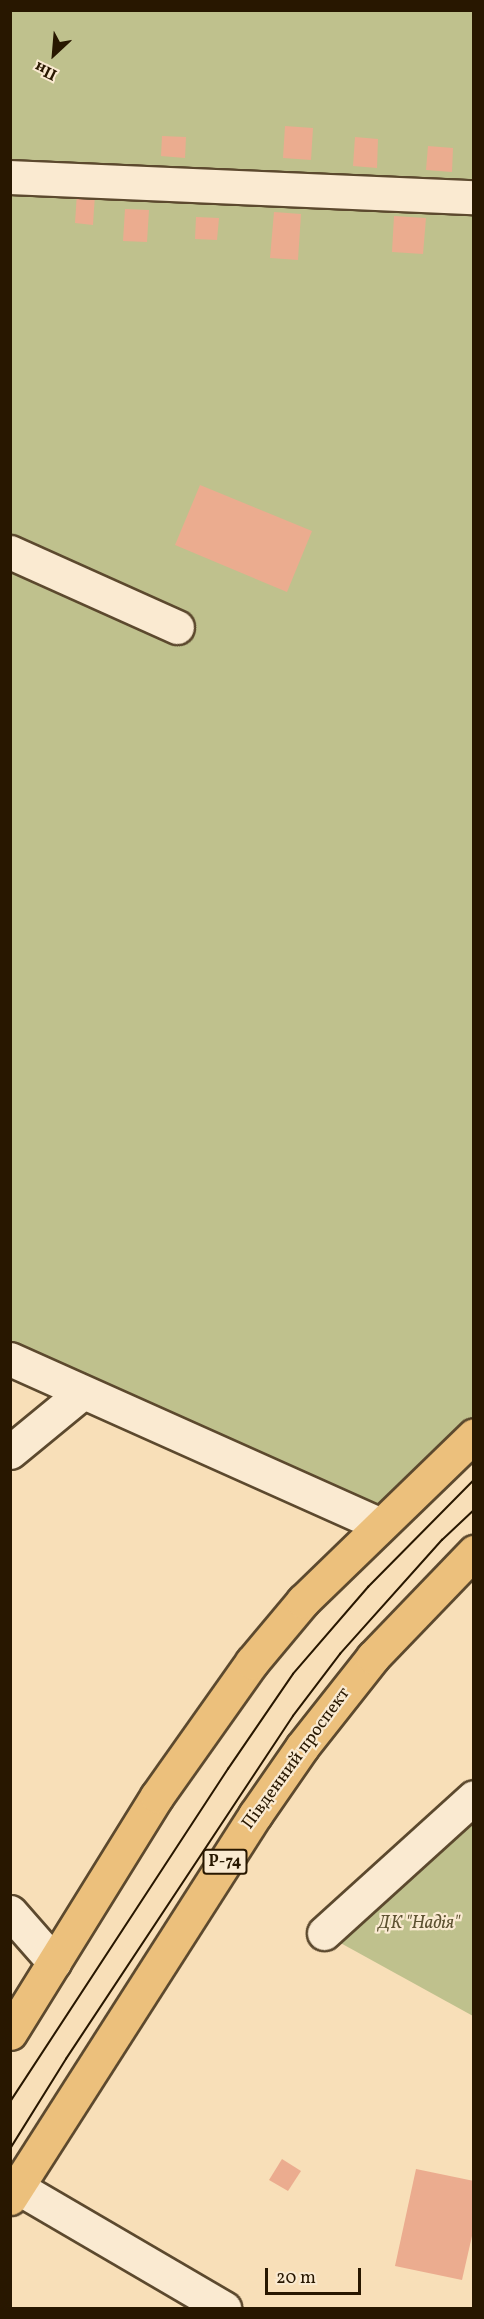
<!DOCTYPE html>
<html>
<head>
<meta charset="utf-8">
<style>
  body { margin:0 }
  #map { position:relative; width:484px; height:2319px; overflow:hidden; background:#f8dfb8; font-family:Vollkorn,serif }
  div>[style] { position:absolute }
  .green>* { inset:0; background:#bfc18d }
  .building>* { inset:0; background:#ebac8f }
  .roads { filter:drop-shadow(2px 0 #5c492e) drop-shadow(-2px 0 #5c492e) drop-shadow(0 2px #5c492e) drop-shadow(0 -2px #5c492e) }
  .minor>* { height:33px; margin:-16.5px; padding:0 16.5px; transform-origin:16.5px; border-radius:16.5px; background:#faead1 }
  .major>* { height:33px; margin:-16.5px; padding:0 16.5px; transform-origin:16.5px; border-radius:16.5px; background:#ecc07c }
  .tram>* { height:1.5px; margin:-0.75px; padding:0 0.75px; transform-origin:0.75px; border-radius:0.75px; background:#281700 }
  span { translate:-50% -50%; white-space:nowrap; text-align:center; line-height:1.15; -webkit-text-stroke:4.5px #faead1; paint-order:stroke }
  .shield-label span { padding:2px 4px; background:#faead1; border:2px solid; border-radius:4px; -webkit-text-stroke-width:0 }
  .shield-label { font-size:16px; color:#281700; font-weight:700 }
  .street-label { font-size:18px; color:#281700 }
  .park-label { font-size:18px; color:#5d5231; font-style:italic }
  .frame { position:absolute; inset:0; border:12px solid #281700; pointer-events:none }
  .north { position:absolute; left:24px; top:24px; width:60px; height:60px; -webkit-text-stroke:4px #faead1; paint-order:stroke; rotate:206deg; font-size:16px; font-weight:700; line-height:24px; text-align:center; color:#281700 }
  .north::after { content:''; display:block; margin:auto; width:21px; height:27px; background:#281700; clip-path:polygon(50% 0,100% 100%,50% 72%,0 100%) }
  .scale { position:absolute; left:265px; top:2268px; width:96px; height:27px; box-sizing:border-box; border:3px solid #281700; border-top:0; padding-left:8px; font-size:18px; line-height:21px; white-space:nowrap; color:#281700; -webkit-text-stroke:4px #faead1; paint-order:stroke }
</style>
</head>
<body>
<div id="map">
  <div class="green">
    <div style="clip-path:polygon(11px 11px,473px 11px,473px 1435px,379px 1524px,11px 1359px)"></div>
    <div style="clip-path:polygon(473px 1799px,473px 2016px,326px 1935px)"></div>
  </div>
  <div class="building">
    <div style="clip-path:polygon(285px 126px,313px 128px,311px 160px,283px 158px)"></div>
    <div style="clip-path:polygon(162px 136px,186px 137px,185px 158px,161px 156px)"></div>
    <div style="clip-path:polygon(355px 137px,378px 139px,377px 168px,353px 166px)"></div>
    <div style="clip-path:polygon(428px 146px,453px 148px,452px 172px,426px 170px)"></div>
    <div style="clip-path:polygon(77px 193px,95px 194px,93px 225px,75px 223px)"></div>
    <div style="clip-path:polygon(125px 209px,149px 210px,147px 242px,123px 241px)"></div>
    <div style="clip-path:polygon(274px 212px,301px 214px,298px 260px,270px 258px)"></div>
    <div style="clip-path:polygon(394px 216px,426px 218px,423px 254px,392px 252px)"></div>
    <div style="clip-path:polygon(196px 217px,219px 218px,217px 240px,195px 239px)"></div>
    <div style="clip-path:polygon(200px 485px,312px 531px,287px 592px,175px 545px)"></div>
    <div style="clip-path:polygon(282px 2159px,301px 2171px,288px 2191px,269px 2180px)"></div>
    <div style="clip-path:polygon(416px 2169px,474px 2181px,474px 2227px,462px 2280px,395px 2266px)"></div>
  </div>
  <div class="roads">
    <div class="minor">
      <div style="left:10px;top:177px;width:464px;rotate:2.5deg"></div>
      <div style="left:10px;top:552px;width:183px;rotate:24.2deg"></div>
      <div style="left:10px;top:1359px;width:404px;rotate:24.1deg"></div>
      <div style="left:10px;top:1452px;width:94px;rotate:-39.4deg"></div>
      <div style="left:10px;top:1912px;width:67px;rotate:48.7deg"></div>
      <div style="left:324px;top:1933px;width:202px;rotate:-42.2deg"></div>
      <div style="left:17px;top:2187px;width:240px;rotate:30.3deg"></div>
    </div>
    <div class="major">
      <div style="left:10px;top:2033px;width:279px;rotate:-58.2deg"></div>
      <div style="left:157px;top:1796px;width:164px;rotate:-54.7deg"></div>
      <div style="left:252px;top:1662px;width:80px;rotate:-50.1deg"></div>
      <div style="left:303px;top:1601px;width:238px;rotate:-44.1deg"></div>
      <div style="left:10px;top:2198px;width:455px;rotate:-57.4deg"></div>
      <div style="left:255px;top:1815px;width:83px;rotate:-55.3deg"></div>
      <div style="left:302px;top:1747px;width:115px;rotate:-51.7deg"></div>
      <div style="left:373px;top:1657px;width:146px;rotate:-46.1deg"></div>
    </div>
  </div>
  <div class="tram">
    <div style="left:10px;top:2102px;width:398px;rotate:-56.8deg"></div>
    <div style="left:228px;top:1769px;width:115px;rotate:-55.6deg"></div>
    <div style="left:293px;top:1674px;width:115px;rotate:-49.2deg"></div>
    <div style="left:368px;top:1587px;width:151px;rotate:-45.3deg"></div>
    <div style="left:10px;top:2149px;width:106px;rotate:-58.1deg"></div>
    <div style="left:66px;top:2059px;width:411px;rotate:-56.5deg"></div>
    <div style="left:293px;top:1716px;width:78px;rotate:-52.8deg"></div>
    <div style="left:340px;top:1654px;width:153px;rotate:-48.2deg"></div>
    <div style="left:442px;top:1540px;width:44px;rotate:-43.2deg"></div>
  </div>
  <div class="shield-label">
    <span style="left:225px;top:1862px">Р-74</span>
  </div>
  <div class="street-label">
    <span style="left:297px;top:1759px;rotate:-54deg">Південний проспект</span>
  </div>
  <div class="park-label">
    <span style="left:419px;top:1924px">ДК "Надія"</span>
  </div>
  <div class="frame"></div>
  <div class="north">Пн</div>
  <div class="scale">20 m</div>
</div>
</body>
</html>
